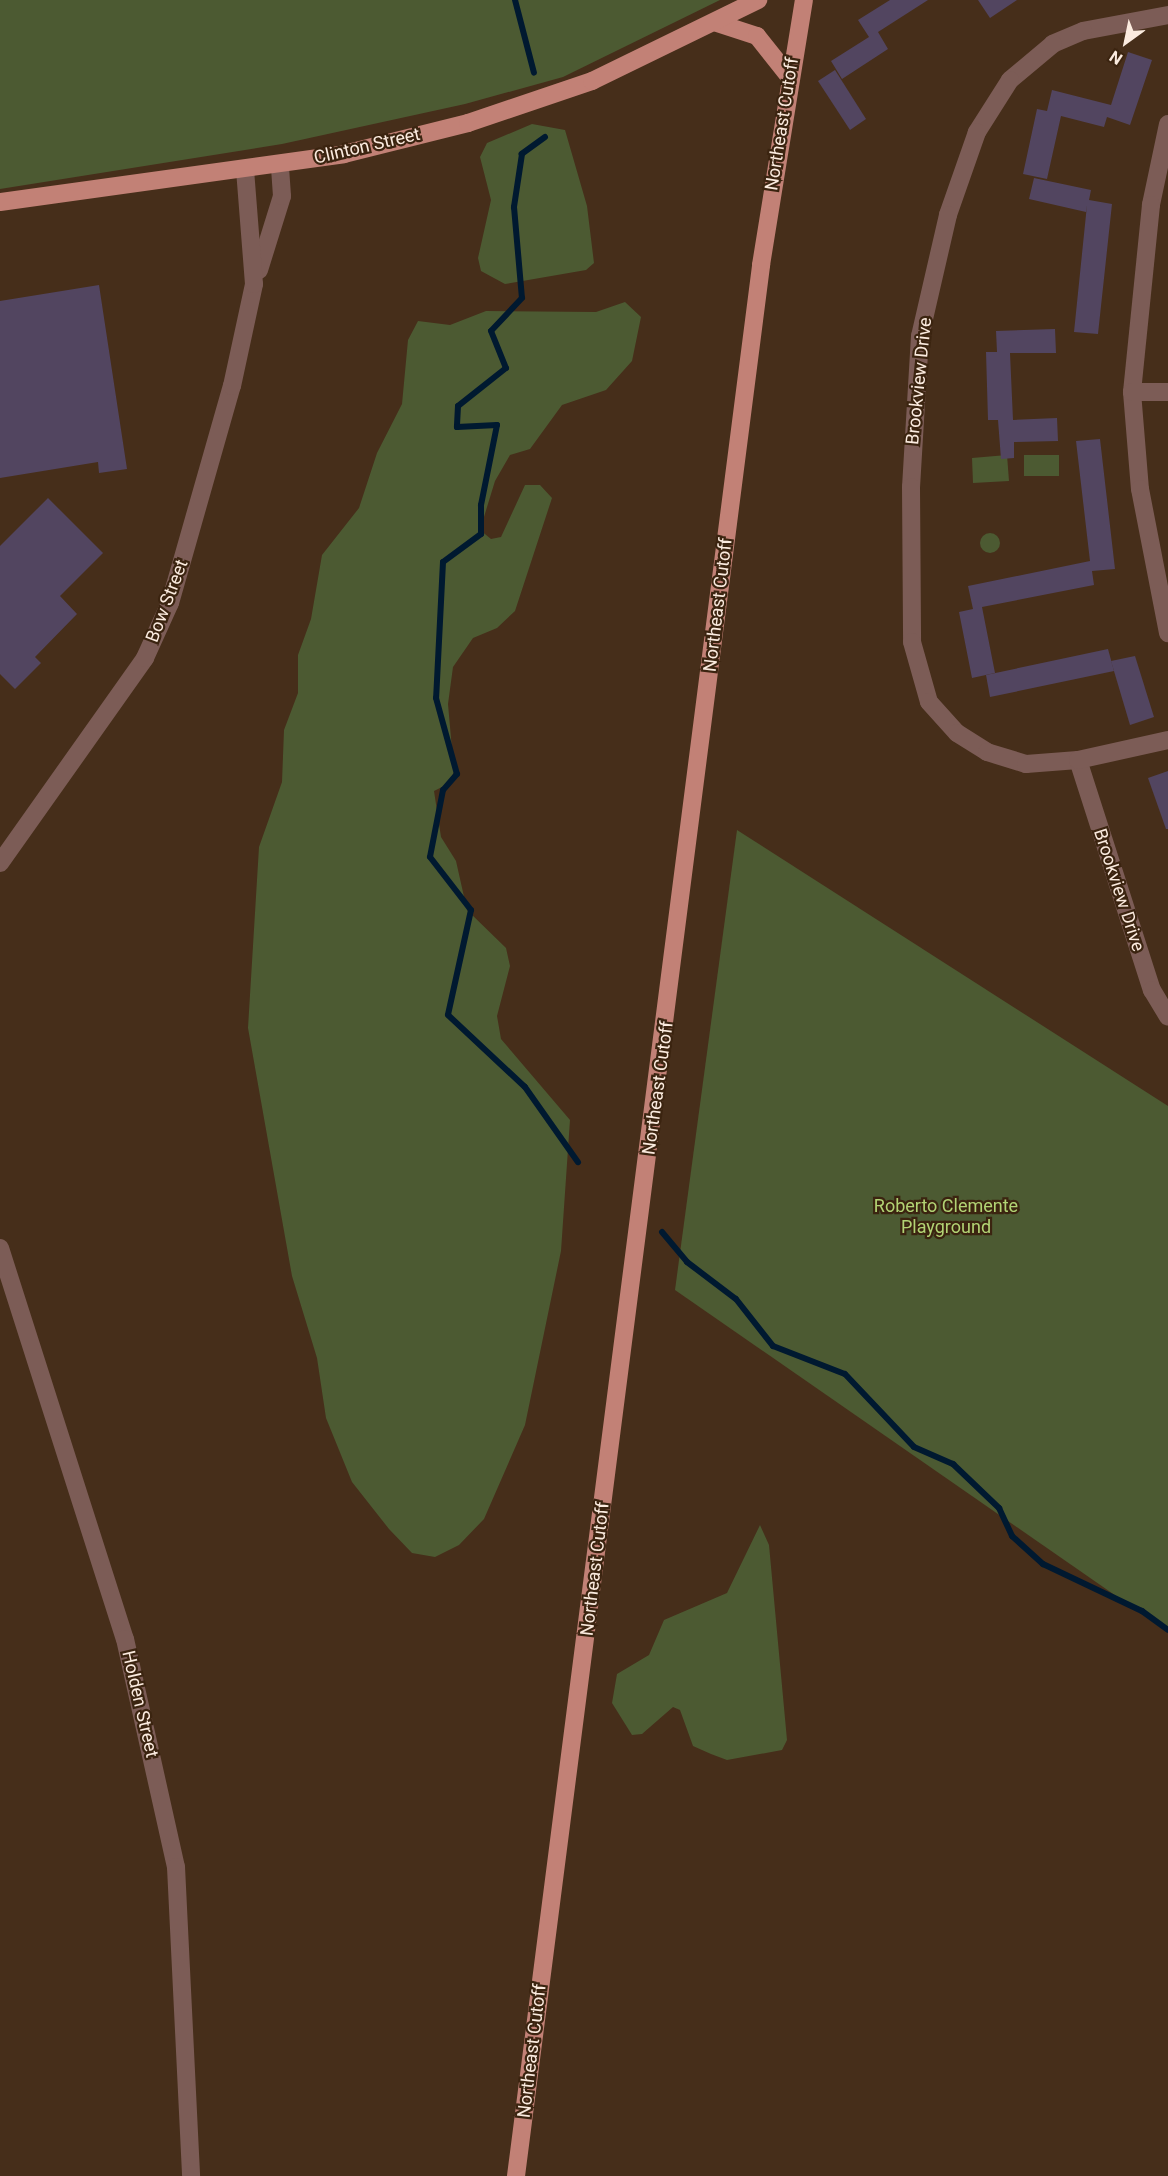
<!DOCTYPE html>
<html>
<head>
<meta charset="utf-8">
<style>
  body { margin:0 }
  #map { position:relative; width:1168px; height:2176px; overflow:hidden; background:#462e1a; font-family:Roboto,sans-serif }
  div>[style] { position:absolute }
  .green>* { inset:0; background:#4c5a32 }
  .round { border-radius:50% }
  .stream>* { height:6px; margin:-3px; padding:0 3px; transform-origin:3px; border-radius:3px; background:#001930 }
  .building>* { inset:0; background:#524560 }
  .minor>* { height:18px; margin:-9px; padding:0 9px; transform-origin:9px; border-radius:9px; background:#7c5c56 }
  .major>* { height:18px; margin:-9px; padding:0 9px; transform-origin:9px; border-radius:9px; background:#c28176 }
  span { translate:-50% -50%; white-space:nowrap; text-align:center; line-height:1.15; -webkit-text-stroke:4.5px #3b2410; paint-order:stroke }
  .street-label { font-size:18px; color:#fbebdf }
  .park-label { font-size:18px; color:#b2d374 }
  .north { position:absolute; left:1096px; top:12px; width:60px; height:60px; -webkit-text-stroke:4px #3b2410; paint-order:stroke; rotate:213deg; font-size:16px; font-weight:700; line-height:24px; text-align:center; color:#fbebdf }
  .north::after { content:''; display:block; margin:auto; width:21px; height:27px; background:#fbebdf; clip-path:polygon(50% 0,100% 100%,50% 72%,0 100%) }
</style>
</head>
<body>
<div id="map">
  <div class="green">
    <div style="clip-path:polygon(0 0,720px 0,563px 77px,465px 104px,282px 144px,0 189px)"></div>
    <div style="clip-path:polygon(532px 124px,565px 130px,587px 206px,594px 263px,586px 270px,505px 284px,481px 271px,478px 258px,491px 200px,480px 157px,487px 143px)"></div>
    <div style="clip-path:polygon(625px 302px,641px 317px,632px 361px,606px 390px,562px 405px,530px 449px,510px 455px,495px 481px,480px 530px,491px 539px,501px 537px,525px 485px,540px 485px,552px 498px,515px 611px,497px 628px,473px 638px,453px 667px,448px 704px,454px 772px,448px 784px,434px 791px,441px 837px,456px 861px,467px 910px,506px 948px,510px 966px,497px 1016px,501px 1039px,570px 1120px,561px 1251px,525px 1425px,484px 1519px,459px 1545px,435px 1557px,412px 1553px,389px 1529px,352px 1482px,326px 1418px,317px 1358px,292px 1276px,248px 1028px,259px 847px,282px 782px,284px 730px,298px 693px,298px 655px,311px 619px,322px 555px,359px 508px,377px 453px,402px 404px,408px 340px,418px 321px,450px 325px,486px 311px,596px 312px)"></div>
    <div style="clip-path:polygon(1007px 455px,1009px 481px,973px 483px,972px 458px)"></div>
    <div style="clip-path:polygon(1024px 455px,1059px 455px,1059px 476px,1024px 476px)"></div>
    <div class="round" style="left:980px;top:533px;width:20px;height:20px"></div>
    <div style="clip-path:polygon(737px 830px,1168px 1106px,1168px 1632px,675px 1290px)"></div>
    <div style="clip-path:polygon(760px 1525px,769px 1545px,787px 1740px,782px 1750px,727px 1760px,711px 1754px,693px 1746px,680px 1710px,673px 1707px,642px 1734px,632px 1735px,612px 1703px,617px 1674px,649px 1655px,664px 1620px,727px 1593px)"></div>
  </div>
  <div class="stream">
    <div style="left:515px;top:0;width:75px;rotate:75.4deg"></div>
    <div style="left:545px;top:137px;width:29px;rotate:144deg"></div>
    <div style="left:522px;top:154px;width:54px;rotate:98.6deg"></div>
    <div style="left:514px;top:207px;width:91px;rotate:85deg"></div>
    <div style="left:522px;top:298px;width:45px;rotate:133.2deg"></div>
    <div style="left:491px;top:331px;width:40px;rotate:68deg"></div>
    <div style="left:506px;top:368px;width:61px;rotate:141.6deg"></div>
    <div style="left:458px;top:406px;width:21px;rotate:93deg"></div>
    <div style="left:457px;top:427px;width:40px;rotate:-2.9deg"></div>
    <div style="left:497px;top:425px;width:82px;rotate:101.3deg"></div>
    <div style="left:481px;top:505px;width:29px;rotate:90deg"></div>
    <div style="left:481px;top:534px;width:47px;rotate:143.6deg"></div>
    <div style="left:443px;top:562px;width:136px;rotate:92.9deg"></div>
    <div style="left:436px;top:698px;width:79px;rotate:74.6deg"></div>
    <div style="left:457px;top:774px;width:21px;rotate:131deg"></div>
    <div style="left:443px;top:790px;width:68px;rotate:101deg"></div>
    <div style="left:430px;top:857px;width:67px;rotate:52.3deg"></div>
    <div style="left:471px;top:910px;width:107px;rotate:102.4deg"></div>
    <div style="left:448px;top:1015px;width:105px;rotate:43.1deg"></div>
    <div style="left:525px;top:1087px;width:92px;rotate:54.8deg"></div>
    <div style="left:662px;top:1232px;width:39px;rotate:50deg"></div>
    <div style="left:687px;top:1262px;width:61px;rotate:37.1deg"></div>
    <div style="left:736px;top:1299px;width:60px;rotate:51.8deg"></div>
    <div style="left:773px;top:1346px;width:77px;rotate:21.3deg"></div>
    <div style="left:845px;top:1374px;width:100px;rotate:46.6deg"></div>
    <div style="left:914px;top:1447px;width:43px;rotate:23.6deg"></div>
    <div style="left:953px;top:1464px;width:64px;rotate:43.7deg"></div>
    <div style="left:999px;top:1508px;width:31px;rotate:65deg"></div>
    <div style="left:1012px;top:1536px;width:42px;rotate:42.1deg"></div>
    <div style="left:1043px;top:1564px;width:110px;rotate:25.4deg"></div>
    <div style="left:1142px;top:1611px;width:32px;rotate:36deg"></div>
  </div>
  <div class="building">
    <div style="clip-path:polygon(890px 0,928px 0,878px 32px,888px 49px,842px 79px,831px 61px,869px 37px,858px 20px)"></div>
    <div style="clip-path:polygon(978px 0,1017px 0,990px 18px)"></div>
    <div style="clip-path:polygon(1128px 52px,1152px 60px,1130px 125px,1107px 117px,1104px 127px,1061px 116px,1047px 179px,1023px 174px,1037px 109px,1047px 111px,1052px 90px,1111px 105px)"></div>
    <div style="clip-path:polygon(835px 70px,866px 119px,850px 130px,818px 81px)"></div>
    <div style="clip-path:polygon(1034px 178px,1091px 190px,1089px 200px,1112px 204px,1098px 334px,1074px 332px,1087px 205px,1086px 212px,1029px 199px)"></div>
    <div style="clip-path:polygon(99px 285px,127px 469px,99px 473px,98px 462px,0 478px,0 301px)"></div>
    <div style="clip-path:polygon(1055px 329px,1056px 353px,1010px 353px,1013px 420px,1057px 418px,1058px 441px,1014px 442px,1014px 458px,1001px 459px,998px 420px,988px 420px,986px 352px,997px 352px,996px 331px)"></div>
    <div style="clip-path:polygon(1100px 439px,1115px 569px,1092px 571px,1094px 585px,982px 607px,995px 673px,972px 678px,959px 612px,973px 609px,968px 586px,1090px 561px,1076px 441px)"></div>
    <div style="clip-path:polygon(48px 498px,103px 553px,60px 596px,77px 614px,35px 657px,41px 663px,15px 689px,0 674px,0 546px)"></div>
    <div style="clip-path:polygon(1108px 649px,1114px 671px,990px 697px,986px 675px)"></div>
    <div style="clip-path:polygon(1135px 656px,1154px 717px,1130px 725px,1111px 661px)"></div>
    <div style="clip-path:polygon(1168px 771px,1168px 829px,1166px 829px,1148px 778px)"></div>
  </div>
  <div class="minor">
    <div style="left:1168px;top:15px;width:86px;rotate:169.3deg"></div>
    <div style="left:1083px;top:31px;width:33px;rotate:157deg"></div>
    <div style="left:1053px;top:44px;width:56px;rotate:140.1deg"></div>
    <div style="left:1010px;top:80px;width:62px;rotate:122.4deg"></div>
    <div style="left:977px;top:132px;width:88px;rotate:109.3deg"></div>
    <div style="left:948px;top:215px;width:124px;rotate:103deg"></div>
    <div style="left:920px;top:336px;width:151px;rotate:93.4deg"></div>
    <div style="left:911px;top:487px;width:155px;rotate:89.6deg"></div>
    <div style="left:912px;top:642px;width:62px;rotate:74.2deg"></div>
    <div style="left:929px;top:702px;width:42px;rotate:47.9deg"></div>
    <div style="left:957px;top:733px;width:36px;rotate:32deg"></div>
    <div style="left:987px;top:752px;width:41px;rotate:17.1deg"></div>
    <div style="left:1026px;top:764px;width:52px;rotate:-4.4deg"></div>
    <div style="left:1078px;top:760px;width:242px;rotate:72.2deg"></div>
    <div style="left:1152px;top:990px;width:31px;rotate:59deg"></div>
    <div style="left:1168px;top:124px;width:83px;rotate:101.9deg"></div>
    <div style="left:1151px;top:205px;width:188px;rotate:95.8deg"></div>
    <div style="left:1132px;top:392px;width:97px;rotate:85.3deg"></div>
    <div style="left:1140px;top:489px;width:147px;rotate:79deg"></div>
    <div style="left:259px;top:270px;width:77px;rotate:-72.7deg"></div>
    <div style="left:282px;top:196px;width:32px;rotate:-94deg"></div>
    <div style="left:1132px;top:392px;width:36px"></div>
    <div style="left:1078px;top:760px;width:92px;rotate:-12.5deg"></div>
    <div style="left:0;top:863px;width:251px;rotate:-54.7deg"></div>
    <div style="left:145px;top:658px;width:60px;rotate:-65.6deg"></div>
    <div style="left:170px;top:603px;width:226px;rotate:-74.1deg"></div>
    <div style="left:232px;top:386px;width:104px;rotate:-77.8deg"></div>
    <div style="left:254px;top:284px;width:114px;rotate:-94.5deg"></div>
    <div style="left:0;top:1248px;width:410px;rotate:72.3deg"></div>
    <div style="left:125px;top:1639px;width:234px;rotate:77.4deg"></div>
    <div style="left:176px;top:1867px;width:309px;rotate:87.2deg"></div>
  </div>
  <div class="major">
    <div style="left:717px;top:23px;width:42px;rotate:18deg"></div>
    <div style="left:757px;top:36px;width:50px;rotate:51.5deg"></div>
    <div style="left:0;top:202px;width:347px;rotate:-7.9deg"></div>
    <div style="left:344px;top:154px;width:128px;rotate:-14deg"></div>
    <div style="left:468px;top:123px;width:131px;rotate:-18.7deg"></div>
    <div style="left:592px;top:81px;width:185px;rotate:-26deg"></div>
    <div style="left:516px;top:2176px;width:1927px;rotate:-82.69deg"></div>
    <div style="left:761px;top:265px;width:268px;rotate:-80.8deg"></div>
  </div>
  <div class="street-label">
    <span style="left:782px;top:124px;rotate:-81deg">Northeast Cutoff</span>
    <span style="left:367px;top:146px;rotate:-13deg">Clinton Street</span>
    <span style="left:919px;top:381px;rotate:-84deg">Brookview Drive</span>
    <span style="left:167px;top:601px;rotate:-69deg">Bow Street</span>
    <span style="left:718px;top:605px;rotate:-83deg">Northeast Cutoff</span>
    <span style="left:1119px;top:890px;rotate:72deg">Brookview Drive</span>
    <span style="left:658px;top:1088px;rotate:-82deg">Northeast Cutoff</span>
    <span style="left:595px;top:1569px;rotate:-83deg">Northeast Cutoff</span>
    <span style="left:140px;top:1704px;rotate:77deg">Holden Street</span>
    <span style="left:532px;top:2051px;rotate:-83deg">Northeast Cutoff</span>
  </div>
  <div class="park-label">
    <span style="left:946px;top:1217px">Roberto Clemente<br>Playground</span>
  </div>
  <div class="north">N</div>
</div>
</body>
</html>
